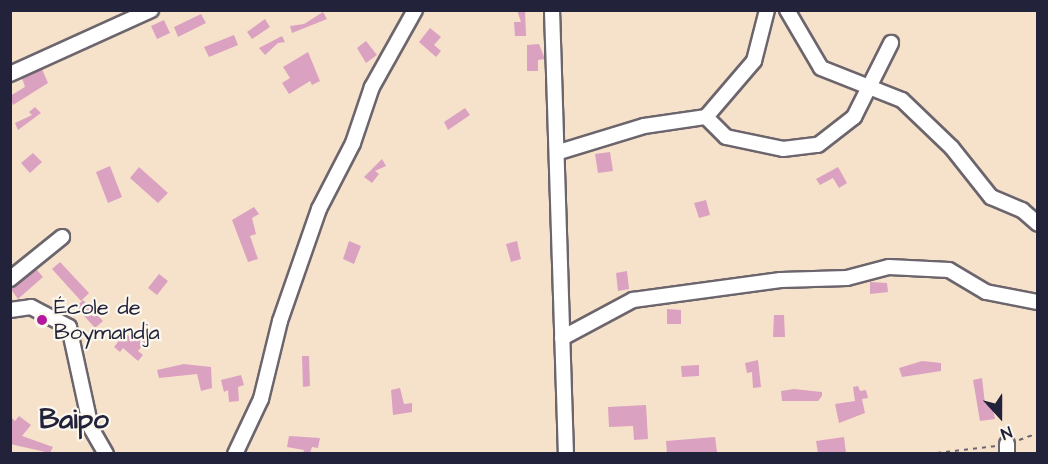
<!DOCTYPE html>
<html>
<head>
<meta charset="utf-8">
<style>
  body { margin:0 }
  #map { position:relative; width:1048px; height:464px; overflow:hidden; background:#f6e2ca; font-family:"Architects Daughter",sans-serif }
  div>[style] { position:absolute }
  .building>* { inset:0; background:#dba1c1 }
  .path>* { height:1.5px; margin-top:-0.75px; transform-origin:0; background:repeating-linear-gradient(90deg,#6c656d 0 4.5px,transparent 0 9px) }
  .roads { filter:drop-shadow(2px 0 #6c656d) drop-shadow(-2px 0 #6c656d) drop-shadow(0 2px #6c656d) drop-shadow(0 -2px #6c656d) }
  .minor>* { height:14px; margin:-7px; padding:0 7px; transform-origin:7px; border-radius:7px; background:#fff }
  .dots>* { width:16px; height:16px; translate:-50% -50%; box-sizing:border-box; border:3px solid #fbf7ec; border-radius:50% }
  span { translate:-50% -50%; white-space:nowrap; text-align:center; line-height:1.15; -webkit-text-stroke:4.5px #fbf7ec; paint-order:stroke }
  .poi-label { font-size:22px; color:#22223b }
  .left { translate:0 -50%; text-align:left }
  .district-label { font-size:28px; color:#22223b; font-weight:700 }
  .frame { position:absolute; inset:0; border:12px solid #22223b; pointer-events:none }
  .north { position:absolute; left:970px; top:386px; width:60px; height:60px; -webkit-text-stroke:4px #fbf7ec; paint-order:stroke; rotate:159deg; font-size:16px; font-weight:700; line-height:24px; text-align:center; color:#22223b }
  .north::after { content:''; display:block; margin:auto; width:21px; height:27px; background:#22223b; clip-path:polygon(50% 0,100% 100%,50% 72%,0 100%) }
</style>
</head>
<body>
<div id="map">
  <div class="building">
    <div style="clip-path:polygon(517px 10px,525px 10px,526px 36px,515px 36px,514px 22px,521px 22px)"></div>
    <div style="clip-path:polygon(323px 12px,327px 19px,292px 33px,290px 26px,304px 24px)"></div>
    <div style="clip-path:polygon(201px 14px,206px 23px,178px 37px,174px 27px)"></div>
    <div style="clip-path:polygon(265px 19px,270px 27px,252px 39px,247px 32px)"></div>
    <div style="clip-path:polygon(164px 20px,170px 33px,157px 39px,151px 26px)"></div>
    <div style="clip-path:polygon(430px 28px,441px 37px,434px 45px,441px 51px,436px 57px,419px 42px)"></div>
    <div style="clip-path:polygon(234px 35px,238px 45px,209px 57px,204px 47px)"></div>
    <div style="clip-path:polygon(282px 36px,285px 42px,278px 43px,265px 55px,259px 48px)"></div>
    <div style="clip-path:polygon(366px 41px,377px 55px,366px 63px,357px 48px)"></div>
    <div style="clip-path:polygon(539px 44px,545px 59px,538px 60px,538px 71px,527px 71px,527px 45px)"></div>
    <div style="clip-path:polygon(308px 52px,320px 81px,312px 85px,310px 81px,289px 94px,282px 83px,290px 78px,283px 67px)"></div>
    <div style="clip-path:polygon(42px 69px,48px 83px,13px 105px,10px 96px,25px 87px,22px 78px)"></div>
    <div style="clip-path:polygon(35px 107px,41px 113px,18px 130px,15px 123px,32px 115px,29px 112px)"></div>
    <div style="clip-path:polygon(465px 108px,470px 115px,448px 130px,444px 122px)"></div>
    <div style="clip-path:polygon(610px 152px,613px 171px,598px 173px,595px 154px)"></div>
    <div style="clip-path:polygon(33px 153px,42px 162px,30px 173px,21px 163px)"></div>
    <div style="clip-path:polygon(382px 159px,386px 166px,375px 171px,379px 174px,372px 183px,364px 177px)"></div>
    <div style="clip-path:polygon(110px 166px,122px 197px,108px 203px,96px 172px)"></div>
    <div style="clip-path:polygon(139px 167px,168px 193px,158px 203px,130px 178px)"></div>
    <div style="clip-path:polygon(838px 167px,847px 183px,839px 188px,833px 178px,820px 185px,816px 179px)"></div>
    <div style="clip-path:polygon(706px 200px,710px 215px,699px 218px,694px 203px)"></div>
    <div style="clip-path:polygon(254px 207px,259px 214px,252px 218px,256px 234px,250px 236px,258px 259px,248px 262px,232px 220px)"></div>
    <div style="clip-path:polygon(349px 241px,361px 246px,354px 264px,343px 259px)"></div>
    <div style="clip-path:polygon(517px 241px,521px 259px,511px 262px,506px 244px)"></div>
    <div style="clip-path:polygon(60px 262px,89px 293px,81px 301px,52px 269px)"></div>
    <div style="clip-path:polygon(36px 269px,43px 277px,18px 299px,10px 288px)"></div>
    <div style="clip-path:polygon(627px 271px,629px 289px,618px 291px,616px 273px)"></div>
    <div style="clip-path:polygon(159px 274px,168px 281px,157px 295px,148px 288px)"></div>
    <div style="clip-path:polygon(870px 282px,887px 283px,888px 292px,870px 294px)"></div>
    <div style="clip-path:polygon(83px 300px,103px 321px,95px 328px,76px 307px)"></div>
    <div style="clip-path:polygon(667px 309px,681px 310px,681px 324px,667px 324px)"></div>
    <div style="clip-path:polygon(774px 315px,784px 315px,785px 337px,773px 337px)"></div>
    <div style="clip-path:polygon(125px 333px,134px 340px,139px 334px,147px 340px,138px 351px,143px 355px,138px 361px,123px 348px,120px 352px,114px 347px)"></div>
    <div style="clip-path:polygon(302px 356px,309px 356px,310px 386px,303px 387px)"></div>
    <div style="clip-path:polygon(758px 360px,761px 387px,753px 388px,752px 372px,747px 373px,745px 363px)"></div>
    <div style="clip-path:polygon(922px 361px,941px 363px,941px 371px,902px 377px,899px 368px)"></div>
    <div style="clip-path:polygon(184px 364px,211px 367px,212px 388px,201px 391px,197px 374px,159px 378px,157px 370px)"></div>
    <div style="clip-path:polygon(699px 365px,699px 376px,682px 377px,681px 366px)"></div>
    <div style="clip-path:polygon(241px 375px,244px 385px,238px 387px,239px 401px,229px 402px,228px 390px,224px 392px,221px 380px)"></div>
    <div style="clip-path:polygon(982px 378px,985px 404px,992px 403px,995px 419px,980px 421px,973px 380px)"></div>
    <div style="clip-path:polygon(858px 386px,860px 391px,866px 390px,868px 398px,862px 399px,865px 413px,839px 423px,835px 404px,855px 401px,853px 387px)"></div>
    <div style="clip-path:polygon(400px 388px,404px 404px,412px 403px,412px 412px,393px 415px,391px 390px)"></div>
    <div style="clip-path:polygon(794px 389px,822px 392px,822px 396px,818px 401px,782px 401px,781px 391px)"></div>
    <div style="clip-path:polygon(646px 405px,648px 439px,634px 440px,633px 426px,609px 427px,608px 407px)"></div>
    <div style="clip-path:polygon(10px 416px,15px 421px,19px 416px,31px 425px,22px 436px,53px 447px,50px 453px,10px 444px)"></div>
    <div style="clip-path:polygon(289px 436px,320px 438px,318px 448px,312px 447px,310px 453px,303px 453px,304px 450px,287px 447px)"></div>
    <div style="clip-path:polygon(715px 437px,717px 452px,667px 453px,666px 441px)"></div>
    <div style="clip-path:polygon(844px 437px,846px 453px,818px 453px,816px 441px)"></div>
  </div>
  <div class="path">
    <div style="left:1019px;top:440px;width:20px;rotate:-20deg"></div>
    <div style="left:928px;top:454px;width:69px;rotate:-6.6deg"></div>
  </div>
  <div class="roads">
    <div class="minor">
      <div style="left:552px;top:10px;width:444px;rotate:88.2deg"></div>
      <div style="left:787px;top:10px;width:67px;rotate:59.6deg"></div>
      <div style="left:821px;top:68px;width:87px;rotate:21.6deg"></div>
      <div style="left:902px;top:100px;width:69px;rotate:43.8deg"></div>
      <div style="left:952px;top:148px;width:63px;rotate:51.5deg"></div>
      <div style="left:991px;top:197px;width:34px;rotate:23deg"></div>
      <div style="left:1022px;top:210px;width:21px;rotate:41deg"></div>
      <div style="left:10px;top:74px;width:155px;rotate:-24.4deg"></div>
      <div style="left:706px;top:117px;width:28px;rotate:45deg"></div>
      <div style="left:726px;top:137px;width:58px;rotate:11.9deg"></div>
      <div style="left:783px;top:149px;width:35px;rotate:-7deg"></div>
      <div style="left:818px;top:145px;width:46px;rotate:-37.9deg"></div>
      <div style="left:854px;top:117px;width:83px;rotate:-63.4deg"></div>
      <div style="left:559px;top:152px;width:89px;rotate:-17deg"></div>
      <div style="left:644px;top:126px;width:63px;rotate:-8.3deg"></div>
      <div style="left:706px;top:117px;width:74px;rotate:-49.4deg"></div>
      <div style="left:754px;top:61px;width:53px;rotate:-75.7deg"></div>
      <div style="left:10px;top:279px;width:67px;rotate:-38.9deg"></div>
      <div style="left:10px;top:310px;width:21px;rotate:-8deg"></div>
      <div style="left:31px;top:307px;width:43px;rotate:27.8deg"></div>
      <div style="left:69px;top:327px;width:103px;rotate:77.7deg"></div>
      <div style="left:91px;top:428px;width:30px;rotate:60deg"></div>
      <div style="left:562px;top:338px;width:81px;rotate:-28.2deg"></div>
      <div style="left:633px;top:300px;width:149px;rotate:-7.7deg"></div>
      <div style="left:781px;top:280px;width:66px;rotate:-1.7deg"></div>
      <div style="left:847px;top:278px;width:43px;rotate:-14.7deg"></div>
      <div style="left:889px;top:267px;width:60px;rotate:2.9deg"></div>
      <div style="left:949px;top:270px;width:43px;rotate:30.7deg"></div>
      <div style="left:986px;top:292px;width:53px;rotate:10.9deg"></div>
      <div style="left:235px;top:454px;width:61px;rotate:-64.7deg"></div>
      <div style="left:261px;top:399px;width:80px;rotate:-76.3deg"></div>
      <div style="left:280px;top:321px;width:119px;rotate:-70.8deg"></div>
      <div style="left:319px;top:209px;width:74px;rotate:-62.7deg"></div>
      <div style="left:353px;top:143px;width:59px;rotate:-71.3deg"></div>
      <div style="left:372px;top:87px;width:88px;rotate:-60.8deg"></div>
      <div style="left:1007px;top:454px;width:10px;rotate:-90deg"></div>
    </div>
  </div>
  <div class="dots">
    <div style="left:42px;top:320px;background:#b5179e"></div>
  </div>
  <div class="poi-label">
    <span class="left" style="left:54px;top:320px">École de<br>Boymandja</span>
  </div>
  <div class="district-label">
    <span style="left:74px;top:420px">Baipo</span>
  </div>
  <div class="frame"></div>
  <div class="north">N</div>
</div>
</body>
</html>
